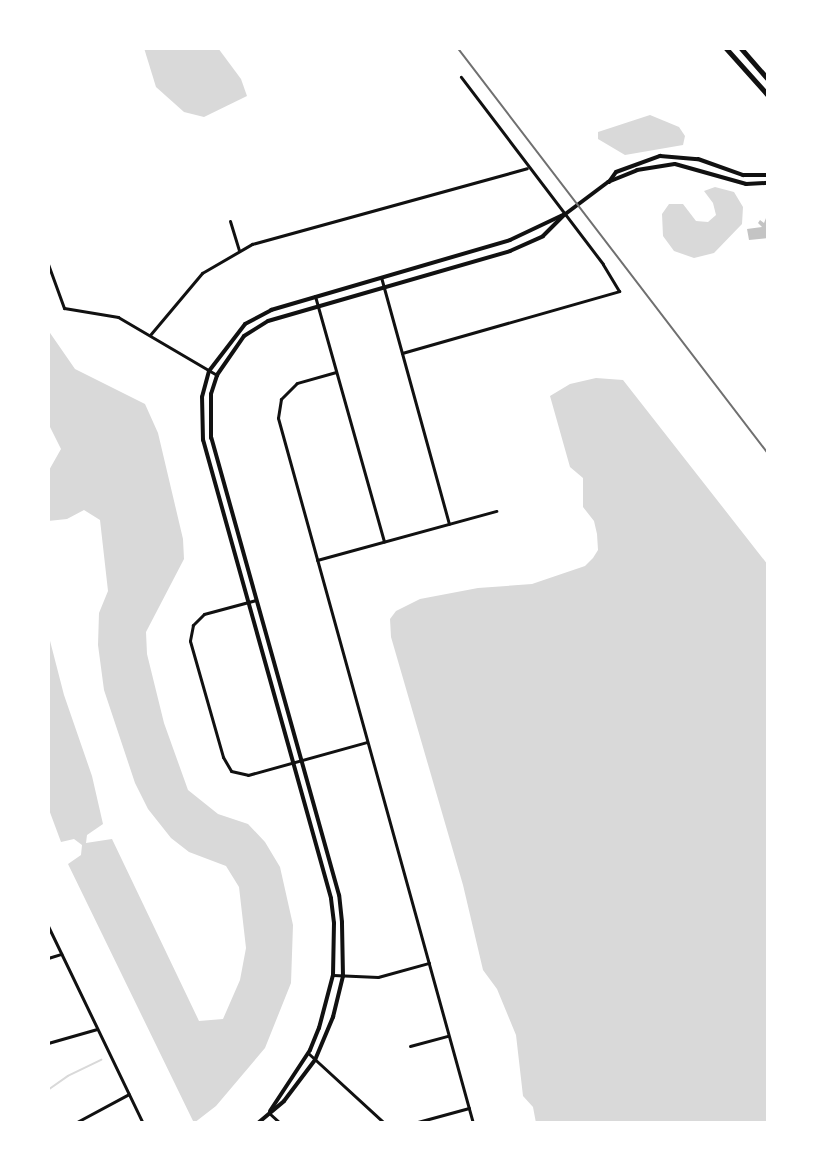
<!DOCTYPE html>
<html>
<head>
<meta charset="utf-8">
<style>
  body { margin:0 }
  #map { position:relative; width:816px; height:1171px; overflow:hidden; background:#fff; font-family:"DejaVu Sans",sans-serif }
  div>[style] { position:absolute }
  .water>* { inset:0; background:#d9d9d9 }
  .stream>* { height:1.5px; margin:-0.75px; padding:0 0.75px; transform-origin:0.75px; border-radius:0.75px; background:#d9d9d9 }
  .building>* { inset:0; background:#c4c4c4 }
  .minor>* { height:3px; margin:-1.5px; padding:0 1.5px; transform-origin:1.5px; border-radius:1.5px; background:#111 }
  .tertiary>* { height:4px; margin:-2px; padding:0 2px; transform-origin:2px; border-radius:2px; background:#111 }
  .primary>* { height:4.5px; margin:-2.25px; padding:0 2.25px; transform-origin:2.25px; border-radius:2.25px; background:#111 }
  .rail>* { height:1.5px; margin:-0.75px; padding:0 0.75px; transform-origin:0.75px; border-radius:0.75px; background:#707070 }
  span { translate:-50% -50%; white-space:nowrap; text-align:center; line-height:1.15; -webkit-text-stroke:6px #fff; paint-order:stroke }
  .frame { position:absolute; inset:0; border:50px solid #fff; pointer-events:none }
</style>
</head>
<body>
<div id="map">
  <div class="water">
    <div style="clip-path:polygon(144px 48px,218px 48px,241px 79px,247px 96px,204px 117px,184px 112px,156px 87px)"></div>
    <div style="clip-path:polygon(650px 115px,679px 127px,685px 136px,683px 145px,625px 155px,598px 139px,598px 132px)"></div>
    <div style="clip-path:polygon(715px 187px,734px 192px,743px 207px,742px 224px,714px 253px,694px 258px,674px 251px,663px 236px,662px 214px,669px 204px,683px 204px,696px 221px,708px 222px,716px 215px,713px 203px,704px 191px)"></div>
    <div style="clip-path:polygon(48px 330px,75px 369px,145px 404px,158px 433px,183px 539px,184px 559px,146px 632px,147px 654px,164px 723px,188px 790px,218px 814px,248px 824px,265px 842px,280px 867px,293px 925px,291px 983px,265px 1048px,216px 1106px,194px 1123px,68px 864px,81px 855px,82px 845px,74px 839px,61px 842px,48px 807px,48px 633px,64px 695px,92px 776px,103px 824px,87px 835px,86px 843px,112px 839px,199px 1021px,223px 1019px,240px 980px,246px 948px,239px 887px,226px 866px,189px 852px,171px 838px,148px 809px,135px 783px,104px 690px,98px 645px,99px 613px,108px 591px,100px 520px,84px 510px,67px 519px,48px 521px,48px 472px,61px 449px,48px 423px)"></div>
    <div style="clip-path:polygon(596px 378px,623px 380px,768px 565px,768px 1123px,536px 1123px,533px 1107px,523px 1096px,516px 1035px,497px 989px,483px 970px,463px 885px,391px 637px,390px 619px,396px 611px,420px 599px,478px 588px,532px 584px,585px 566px,593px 558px,598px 550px,597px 534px,594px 521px,583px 507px,583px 478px,570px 467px,550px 396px,570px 384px)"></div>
  </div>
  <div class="stream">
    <div style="left:48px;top:1090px;width:24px;rotate:-35deg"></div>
    <div style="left:68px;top:1076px;width:37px;rotate:-26deg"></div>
  </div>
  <div class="building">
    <div style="clip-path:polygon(766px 218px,768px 238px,749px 240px,747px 229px,762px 227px,758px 223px,760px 220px,764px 223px)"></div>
  </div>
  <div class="minor">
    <div style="left:230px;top:221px;width:31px;rotate:73deg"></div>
    <div style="left:48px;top:264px;width:47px;rotate:70deg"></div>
    <div style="left:64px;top:308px;width:55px;rotate:9.5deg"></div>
    <div style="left:118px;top:317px;width:115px;rotate:30.4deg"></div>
    <div style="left:381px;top:277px;width:256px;rotate:74.6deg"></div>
    <div style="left:315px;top:296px;width:255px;rotate:74.3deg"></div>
    <div style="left:150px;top:335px;width:81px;rotate:-50deg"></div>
    <div style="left:202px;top:273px;width:58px;rotate:-30.1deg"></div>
    <div style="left:252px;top:244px;width:285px;rotate:-15.4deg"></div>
    <div style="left:402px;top:353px;width:226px;rotate:-15.9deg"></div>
    <div style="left:619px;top:291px;width:31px;rotate:-121deg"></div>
    <div style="left:603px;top:264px;width:235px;rotate:-127.2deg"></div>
    <div style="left:336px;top:372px;width:41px;rotate:164.2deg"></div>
    <div style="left:297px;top:383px;width:23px;rotate:135deg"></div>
    <div style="left:281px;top:399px;width:19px;rotate:99deg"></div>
    <div style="left:278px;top:418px;width:731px;rotate:74.54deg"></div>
    <div style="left:317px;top:560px;width:186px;rotate:-15.3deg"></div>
    <div style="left:256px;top:600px;width:54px;rotate:164.9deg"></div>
    <div style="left:204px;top:614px;width:16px;rotate:135deg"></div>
    <div style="left:193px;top:625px;width:16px;rotate:101deg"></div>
    <div style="left:190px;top:641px;width:121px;rotate:74.1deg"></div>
    <div style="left:223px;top:757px;width:16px;rotate:60deg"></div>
    <div style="left:231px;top:771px;width:17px;rotate:13deg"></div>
    <div style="left:248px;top:775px;width:123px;rotate:-15.5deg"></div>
    <div style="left:48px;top:926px;width:219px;rotate:64.3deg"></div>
    <div style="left:48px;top:958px;width:14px;rotate:-17deg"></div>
    <div style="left:333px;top:975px;width:45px;rotate:2.5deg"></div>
    <div style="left:378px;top:977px;width:53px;rotate:-15.4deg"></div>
    <div style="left:48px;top:1043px;width:51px;rotate:-15.9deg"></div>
    <div style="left:410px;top:1046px;width:39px;rotate:-15deg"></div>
    <div style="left:308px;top:1053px;width:103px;rotate:42.6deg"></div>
    <div style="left:269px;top:1113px;width:15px;rotate:42deg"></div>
    <div style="left:75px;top:1123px;width:61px;rotate:-28.2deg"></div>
    <div style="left:414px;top:1123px;width:57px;rotate:-15.3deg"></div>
  </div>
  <div class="tertiary">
    <div style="left:609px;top:182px;width:12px;rotate:-55deg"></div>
    <div style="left:616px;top:172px;width:47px;rotate:-20deg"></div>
    <div style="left:660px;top:156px;width:38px;rotate:5deg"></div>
    <div style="left:698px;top:159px;width:48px;rotate:19.6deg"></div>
    <div style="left:743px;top:175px;width:25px"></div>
    <div style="left:270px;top:1111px;width:73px;rotate:-56.7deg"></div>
    <div style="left:310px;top:1050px;width:24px;rotate:-68deg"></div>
    <div style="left:319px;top:1028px;width:55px;rotate:-75.2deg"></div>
    <div style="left:333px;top:975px;width:52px;rotate:-88.9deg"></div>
    <div style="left:334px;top:923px;width:25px;rotate:-97deg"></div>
    <div style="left:331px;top:898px;width:476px;rotate:-105.6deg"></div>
    <div style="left:203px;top:440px;width:43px;rotate:-91.3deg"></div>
    <div style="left:202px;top:397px;width:27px;rotate:-75deg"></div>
    <div style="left:209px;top:371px;width:59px;rotate:-52.5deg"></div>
    <div style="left:245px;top:324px;width:30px;rotate:-28deg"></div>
    <div style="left:271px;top:310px;width:249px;rotate:-16.3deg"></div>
    <div style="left:510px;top:240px;width:59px;rotate:-25.3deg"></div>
    <div style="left:258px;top:1123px;width:34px;rotate:-40deg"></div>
    <div style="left:284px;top:1101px;width:51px;rotate:-52.9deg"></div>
    <div style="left:315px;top:1060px;width:47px;rotate:-67.3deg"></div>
    <div style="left:333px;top:1017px;width:42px;rotate:-76.3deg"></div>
    <div style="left:343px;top:976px;width:54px;rotate:-91.1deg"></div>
    <div style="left:342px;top:922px;width:27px;rotate:-96deg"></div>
    <div style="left:339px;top:895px;width:475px;rotate:-105.6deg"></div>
    <div style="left:211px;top:438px;width:44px;rotate:-90deg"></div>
    <div style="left:211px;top:394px;width:20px;rotate:-72deg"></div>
    <div style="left:217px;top:375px;width:47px;rotate:-55.3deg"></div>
    <div style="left:244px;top:336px;width:28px;rotate:-32deg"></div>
    <div style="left:268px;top:321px;width:252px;rotate:-16.1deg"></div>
    <div style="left:510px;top:251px;width:36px;rotate:-24deg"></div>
    <div style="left:543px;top:236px;width:30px;rotate:-45deg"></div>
    <div style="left:564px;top:215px;width:55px;rotate:-36.9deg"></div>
    <div style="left:608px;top:182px;width:31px;rotate:-22deg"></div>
    <div style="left:637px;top:170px;width:38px;rotate:-9deg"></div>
    <div style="left:675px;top:164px;width:74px;rotate:15.7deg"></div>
    <div style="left:746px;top:184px;width:22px;rotate:-3deg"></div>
  </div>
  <div class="primary">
    <div style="left:726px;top:48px;width:63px;rotate:48.2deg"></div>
    <div style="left:741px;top:48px;width:41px;rotate:48.9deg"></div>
  </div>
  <div class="rail">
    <div style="left:458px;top:48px;width:510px;rotate:52.57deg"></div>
  </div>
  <div class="frame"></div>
</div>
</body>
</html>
